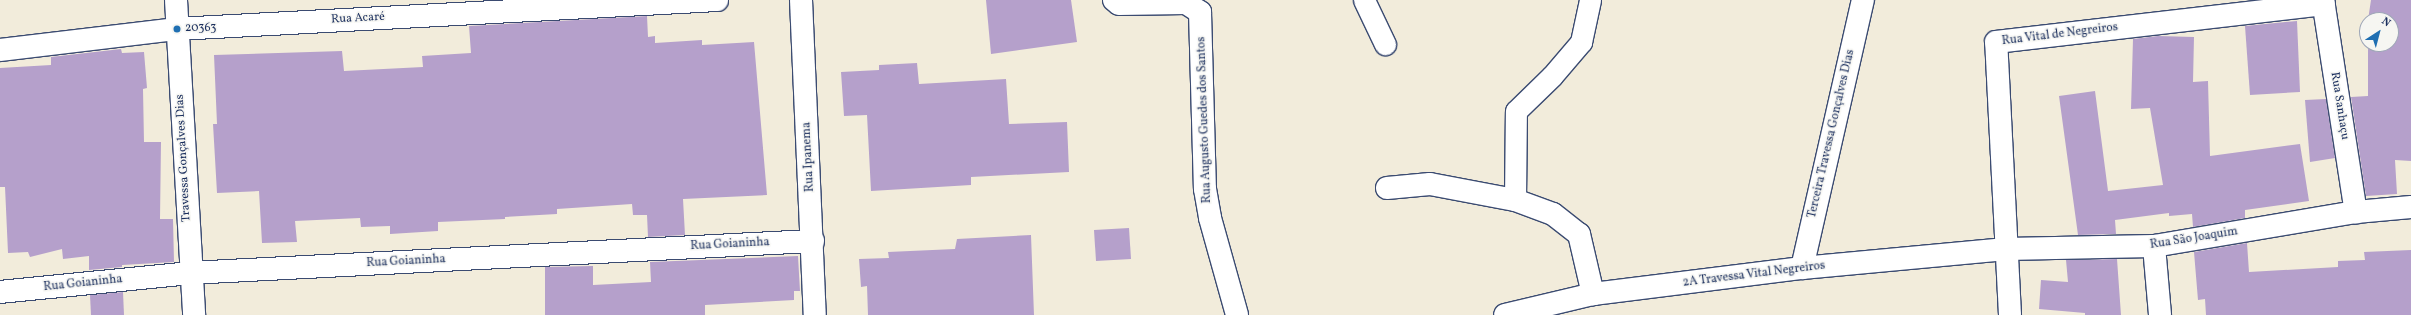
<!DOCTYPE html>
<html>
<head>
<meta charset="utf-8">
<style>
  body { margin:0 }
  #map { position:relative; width:2411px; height:315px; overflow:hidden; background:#f2ecdb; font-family:Vollkorn,serif }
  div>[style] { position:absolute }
  .building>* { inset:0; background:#b5a0cb }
  .roads { filter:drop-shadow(1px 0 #3b4b71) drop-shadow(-1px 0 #3b4b71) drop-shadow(0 1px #3b4b71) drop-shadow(0 -1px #3b4b71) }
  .pedestrian>* { height:21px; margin:-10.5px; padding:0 10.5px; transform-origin:10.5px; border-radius:10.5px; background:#fff }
  .minor>* { height:22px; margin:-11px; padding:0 11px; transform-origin:11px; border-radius:11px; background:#fff }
  .tertiary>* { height:22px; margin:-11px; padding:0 11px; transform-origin:11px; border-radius:11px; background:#fff }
  .dots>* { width:11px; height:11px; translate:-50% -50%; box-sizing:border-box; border:2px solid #f6f6f2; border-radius:50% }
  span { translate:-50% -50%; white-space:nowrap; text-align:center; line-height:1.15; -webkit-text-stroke:3px #f6f6f2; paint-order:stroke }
  .street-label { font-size:12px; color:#1b2f5e }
  .poi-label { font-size:12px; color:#1b2f5e }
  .left { translate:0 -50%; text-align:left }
  .north { position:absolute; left:2359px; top:12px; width:40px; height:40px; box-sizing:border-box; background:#f6f6f2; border:1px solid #9ea6b7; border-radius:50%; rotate:36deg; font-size:11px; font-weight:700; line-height:16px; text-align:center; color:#1b2f5e }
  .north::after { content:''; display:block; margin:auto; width:14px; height:18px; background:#1f6fb2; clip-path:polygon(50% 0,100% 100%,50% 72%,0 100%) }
</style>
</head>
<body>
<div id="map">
  <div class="building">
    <div style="clip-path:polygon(986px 0,1071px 0,1077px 42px,991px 54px)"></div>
    <div style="clip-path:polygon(2371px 0,2411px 0,2411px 161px,2395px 160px,2397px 194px,2366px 196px,2351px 97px,2368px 96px,2368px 44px,2366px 44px,2367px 32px,2367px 44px,2391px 44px,2391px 20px,2368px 20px)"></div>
    <div style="clip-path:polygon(647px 16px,648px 37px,655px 36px,655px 43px,702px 40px,702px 45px,754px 42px,767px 195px,683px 199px,685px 235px,648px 237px,647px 215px,633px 215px,632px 204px,557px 209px,557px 214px,505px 217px,505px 219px,438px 222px,438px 231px,390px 234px,390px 226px,361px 227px,360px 218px,295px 221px,297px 242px,262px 243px,259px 191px,217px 193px,213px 124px,217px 124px,214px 55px,342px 51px,344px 71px,423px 67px,422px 56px,471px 53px,469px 26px)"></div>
    <div style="clip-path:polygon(2297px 21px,2300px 92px,2250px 95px,2245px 26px)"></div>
    <div style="clip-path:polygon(2158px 36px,2194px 37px,2193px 82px,2208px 81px,2210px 156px,2300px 144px,2309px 201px,2245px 210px,2245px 218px,2193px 227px,2192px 214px,2169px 216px,2169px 213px,2115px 220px,2116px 234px,2078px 235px,2059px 96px,2095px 91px,2108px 191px,2163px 185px,2150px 108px,2131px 109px,2133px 39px)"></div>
    <div style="clip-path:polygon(121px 49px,122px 53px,144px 52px,147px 88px,143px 89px,144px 142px,161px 142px,160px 219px,173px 219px,174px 262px,122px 265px,122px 267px,89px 270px,89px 256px,63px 259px,62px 249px,30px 257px,28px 252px,8px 253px,5px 187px,0 187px,0 68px,51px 65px,51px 57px)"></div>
    <div style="clip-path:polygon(917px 63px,919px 84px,1006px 79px,1009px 124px,1067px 122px,1069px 172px,971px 177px,971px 185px,871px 191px,867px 115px,844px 116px,841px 72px,879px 70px,879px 65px)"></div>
    <div style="clip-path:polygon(2326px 99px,2335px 158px,2310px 162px,2305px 100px)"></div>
    <div style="clip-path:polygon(1129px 228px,1131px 259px,1096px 261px,1094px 230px)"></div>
    <div style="clip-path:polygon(1031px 235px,1034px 315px,868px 315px,867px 286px,861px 287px,859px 259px,889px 258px,888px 252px,955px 249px,957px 239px)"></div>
    <div style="clip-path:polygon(2247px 243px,2249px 272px,2338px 267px,2338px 261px,2365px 260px,2364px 252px,2411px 250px,2411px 315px,2206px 315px,2205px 299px,2198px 300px,2194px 252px)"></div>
    <div style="clip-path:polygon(798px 256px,800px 291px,794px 291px,794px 300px,705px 305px,705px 315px,545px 315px,545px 267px,593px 266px,593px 285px,651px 282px,650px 262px)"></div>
    <div style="clip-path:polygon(2117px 259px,2121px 315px,2085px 315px,2085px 313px,2039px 309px,2041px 280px,2068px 282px,2066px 260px)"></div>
    <div style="clip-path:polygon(123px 292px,124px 315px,91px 315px,90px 295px)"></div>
  </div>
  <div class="roads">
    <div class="pedestrian">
      <div style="left:1364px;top:0;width:49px;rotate:64.5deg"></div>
      <div style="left:1515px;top:200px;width:89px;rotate:-89.4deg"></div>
      <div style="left:1516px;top:111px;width:50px;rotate:-44.2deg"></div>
      <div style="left:1552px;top:76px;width:45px;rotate:-49.5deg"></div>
      <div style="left:1581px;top:42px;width:43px;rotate:-77.9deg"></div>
    </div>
    <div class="minor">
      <div style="left:1114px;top:0;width:6px;rotate:39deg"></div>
      <div style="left:1119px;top:4px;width:67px;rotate:-0.9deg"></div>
      <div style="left:1186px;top:3px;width:17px;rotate:33deg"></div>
      <div style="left:1200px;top:12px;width:177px;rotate:88.4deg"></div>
      <div style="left:1205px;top:189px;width:29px;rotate:80deg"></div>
      <div style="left:1210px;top:218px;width:101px;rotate:74.4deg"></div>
      <div style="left:2323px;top:0;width:215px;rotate:81.2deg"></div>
      <div style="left:0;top:50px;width:178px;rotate:-6.8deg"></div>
      <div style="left:177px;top:29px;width:541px;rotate:-3.07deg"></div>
      <div style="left:1387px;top:188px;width:43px;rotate:-5.3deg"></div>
      <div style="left:1430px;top:184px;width:86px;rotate:10.7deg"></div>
      <div style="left:1515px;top:200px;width:40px;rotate:20.2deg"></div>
      <div style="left:1553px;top:214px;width:33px;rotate:38deg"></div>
      <div style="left:1579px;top:234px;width:62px;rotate:76.9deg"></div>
      <div style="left:2154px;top:246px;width:69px;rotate:85deg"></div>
      <div style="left:1802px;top:268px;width:275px;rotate:-77.2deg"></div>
      <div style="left:0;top:292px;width:190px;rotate:-5.7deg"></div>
      <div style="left:189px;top:273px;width:625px;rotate:-2.94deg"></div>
      <div style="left:1505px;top:315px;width:90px;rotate:-13.4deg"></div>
      <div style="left:1593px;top:294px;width:211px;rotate:-7.1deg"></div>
      <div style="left:1802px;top:268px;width:205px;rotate:-5.3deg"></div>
      <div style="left:2006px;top:249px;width:148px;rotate:-1.2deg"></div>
      <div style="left:2154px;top:246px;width:205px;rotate:-9.6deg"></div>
      <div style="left:2356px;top:212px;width:55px;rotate:-5.2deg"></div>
      <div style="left:2010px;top:315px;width:273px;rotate:-92.9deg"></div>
      <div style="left:1996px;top:42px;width:330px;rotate:-6.6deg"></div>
    </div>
    <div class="tertiary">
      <div style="left:176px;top:0;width:316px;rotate:86.7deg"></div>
      <div style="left:801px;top:0;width:315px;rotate:87.5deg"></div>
    </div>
  </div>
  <div class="dots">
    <div style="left:177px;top:29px;background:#1f6fb2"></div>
  </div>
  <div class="street-label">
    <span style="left:358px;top:19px;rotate:-3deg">Rua Acaré</span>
    <span style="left:2060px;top:35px;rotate:-7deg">Rua Vital de Negreiros</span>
    <span style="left:2339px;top:106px;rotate:81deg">Rua Sanhaçu</span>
    <span style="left:1205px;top:120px;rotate:-92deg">Rua Augusto Guedes dos Santos</span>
    <span style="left:1832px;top:134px;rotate:-77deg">Terceira Travessa Gonçalves Dias</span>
    <span style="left:809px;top:157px;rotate:-93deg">Rua Ipanema</span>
    <span style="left:184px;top:158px;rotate:-93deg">Travessa Gonçalves Dias</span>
    <span style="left:2194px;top:239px;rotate:-9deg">Rua São Joaquim</span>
    <span style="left:730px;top:245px;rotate:-3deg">Rua Goianinha</span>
    <span style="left:406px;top:262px;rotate:-3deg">Rua Goianinha</span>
    <span style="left:1754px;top:275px;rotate:-7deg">2A Travessa Vital Negreiros</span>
    <span style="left:83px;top:284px;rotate:-6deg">Rua Goianinha</span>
  </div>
  <div class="poi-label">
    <span class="left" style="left:185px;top:29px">20363</span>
  </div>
  <div class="north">N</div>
</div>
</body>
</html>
